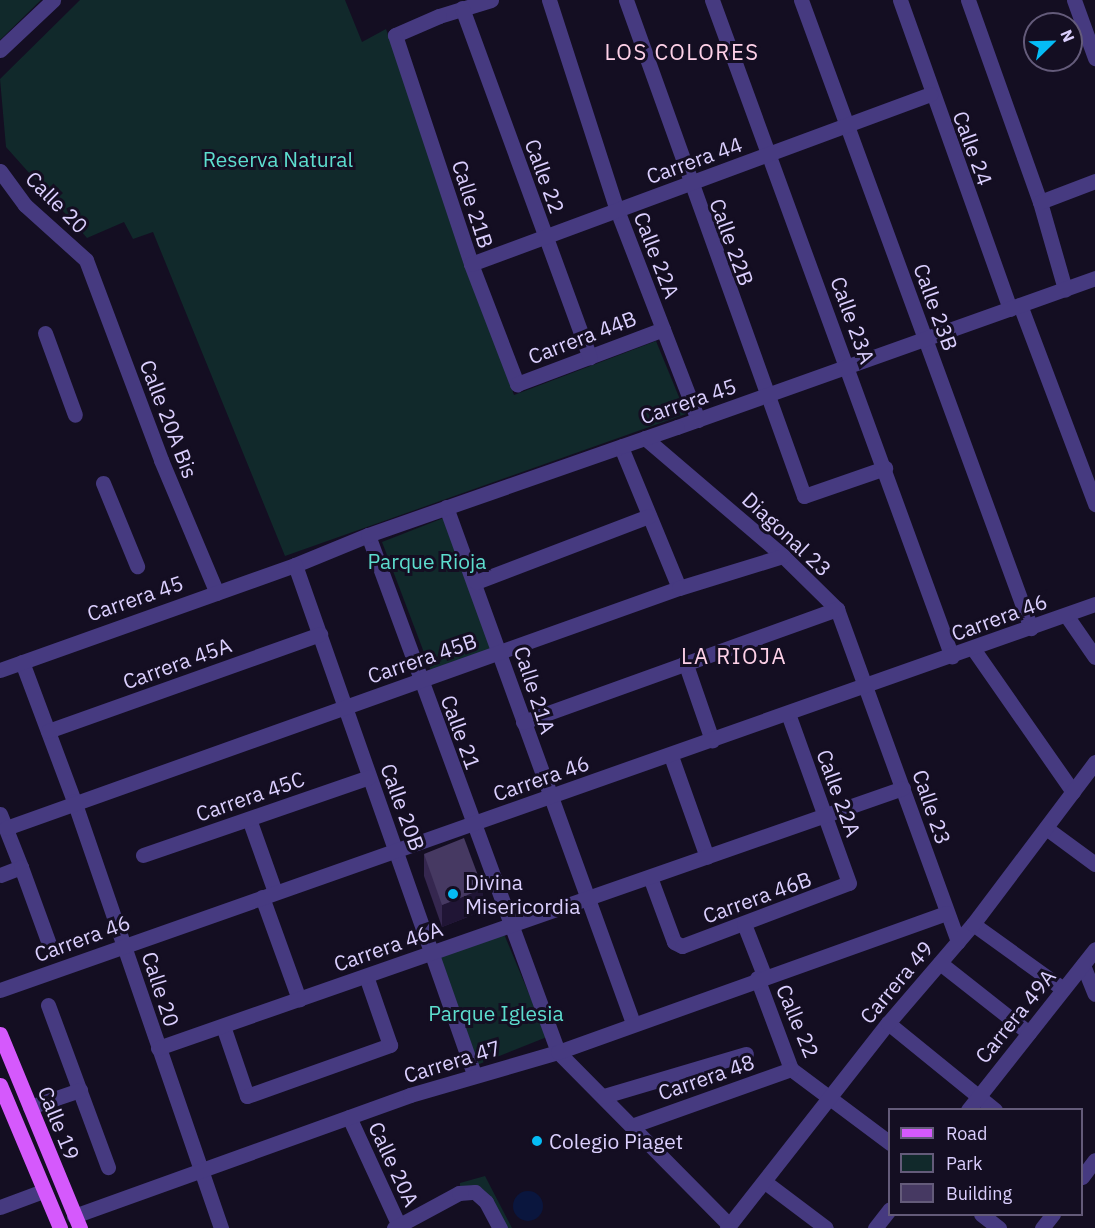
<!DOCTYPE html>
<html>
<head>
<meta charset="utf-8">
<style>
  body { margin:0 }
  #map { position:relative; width:1095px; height:1228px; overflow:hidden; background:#140e22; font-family:"IBM Plex Sans",sans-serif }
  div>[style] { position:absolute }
  .green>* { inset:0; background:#11292b }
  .water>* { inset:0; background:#0a163e }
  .round { border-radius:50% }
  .minor>* { height:15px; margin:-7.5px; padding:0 7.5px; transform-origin:7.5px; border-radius:7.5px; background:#463a80 }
  .major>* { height:15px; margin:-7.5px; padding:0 7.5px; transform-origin:7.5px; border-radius:7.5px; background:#d559fc }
  .minor-bridge>* { height:15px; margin:-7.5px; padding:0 7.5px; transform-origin:7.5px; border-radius:7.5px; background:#463a80 }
  .wall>* { inset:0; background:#35274f }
  .shaded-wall>* { inset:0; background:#201535 }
  .building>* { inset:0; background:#463962 }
  .dots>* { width:16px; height:16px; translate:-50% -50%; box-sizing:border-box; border:3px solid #140e22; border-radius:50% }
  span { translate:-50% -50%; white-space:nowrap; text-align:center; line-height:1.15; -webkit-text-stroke:6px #140e22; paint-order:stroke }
  .street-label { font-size:21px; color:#dbcffe }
  .park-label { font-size:21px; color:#5dddce }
  .poi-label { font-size:21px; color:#dbcffe }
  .left { translate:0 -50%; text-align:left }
  .neighbourhood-label { font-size:22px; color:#fed1e8; letter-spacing:1.5px }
  .legend { position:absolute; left:888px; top:1108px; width:195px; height:108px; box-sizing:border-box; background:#140e22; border:2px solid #645b7a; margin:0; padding:8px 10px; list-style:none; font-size:18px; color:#dbcffe }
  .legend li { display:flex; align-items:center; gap:12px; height:30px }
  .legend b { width:30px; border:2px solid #645b7a }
  .north { position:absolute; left:1023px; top:12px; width:60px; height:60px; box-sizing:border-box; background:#140e22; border:2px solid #645b7a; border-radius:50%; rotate:67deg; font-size:16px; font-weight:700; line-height:24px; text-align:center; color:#dbcffe }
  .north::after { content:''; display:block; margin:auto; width:21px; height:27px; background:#05bcf5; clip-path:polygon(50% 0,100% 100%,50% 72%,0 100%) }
</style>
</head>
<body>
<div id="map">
  <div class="green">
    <div style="clip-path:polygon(0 0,41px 0,0 40px)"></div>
    <div style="clip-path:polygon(80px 0,345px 0,362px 42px,386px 29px,514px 395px,656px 341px,686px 414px,285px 556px,153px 232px,133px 239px,124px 222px,87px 238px,6px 147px,0 79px)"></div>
    <div style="clip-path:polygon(446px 517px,497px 647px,431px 671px,382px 542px)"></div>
    <div style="clip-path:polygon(504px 934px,547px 1037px,477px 1065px,435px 959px)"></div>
    <div style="clip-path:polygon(485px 1176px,512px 1228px,504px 1228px,484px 1190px,460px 1191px,460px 1183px)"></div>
  </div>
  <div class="water">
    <div class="round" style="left:513px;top:1191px;width:30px;height:30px"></div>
  </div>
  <div class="minor">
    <div style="left:491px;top:0;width:54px;rotate:162.9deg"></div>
    <div style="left:439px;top:16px;width:48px;rotate:156.6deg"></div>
    <div style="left:395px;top:35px;width:241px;rotate:71.6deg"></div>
    <div style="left:471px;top:264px;width:129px;rotate:69deg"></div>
    <div style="left:517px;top:384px;width:156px;rotate:-20.6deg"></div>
    <div style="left:549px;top:0;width:221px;rotate:72.1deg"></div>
    <div style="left:617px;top:210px;width:225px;rotate:68.9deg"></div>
    <div style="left:626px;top:0;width:527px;rotate:70.26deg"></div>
    <div style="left:804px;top:496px;width:86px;rotate:-19.1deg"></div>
    <div style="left:712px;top:0;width:699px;rotate:69.93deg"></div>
    <div style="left:801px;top:0;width:669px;rotate:69.89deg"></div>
    <div style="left:900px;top:0;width:328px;rotate:70.4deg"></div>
    <div style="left:968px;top:0;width:214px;rotate:70.4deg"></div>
    <div style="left:1040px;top:202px;width:91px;rotate:74deg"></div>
    <div style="left:1074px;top:0;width:62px;rotate:70.1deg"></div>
    <div style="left:462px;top:8px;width:372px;rotate:69.9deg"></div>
    <div style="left:0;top:50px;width:73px;rotate:-43.3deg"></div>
    <div style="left:0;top:171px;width:42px;rotate:53.7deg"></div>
    <div style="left:25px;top:205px;width:82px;rotate:42deg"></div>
    <div style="left:86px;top:260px;width:214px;rotate:69.4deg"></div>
    <div style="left:161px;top:460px;width:144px;rotate:67.2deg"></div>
    <div style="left:1040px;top:202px;width:59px;rotate:-20.9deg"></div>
    <div style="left:471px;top:264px;width:490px;rotate:-20.3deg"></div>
    <div style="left:1020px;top:305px;width:213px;rotate:69.3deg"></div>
    <div style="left:45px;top:333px;width:87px;rotate:69.9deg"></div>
    <div style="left:677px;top:427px;width:444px;rotate:-19.6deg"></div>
    <div style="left:645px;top:438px;width:182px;rotate:40.5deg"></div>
    <div style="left:783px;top:556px;width:76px;rotate:44.5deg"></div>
    <div style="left:837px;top:609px;width:354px;rotate:70deg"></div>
    <div style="left:621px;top:447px;width:152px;rotate:67.6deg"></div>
    <div style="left:103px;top:483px;width:90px;rotate:67.7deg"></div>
    <div style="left:446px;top:507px;width:549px;rotate:70.08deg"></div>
    <div style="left:368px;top:535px;width:551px;rotate:69.82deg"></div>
    <div style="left:558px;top:1052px;width:243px;rotate:45.3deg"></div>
    <div style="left:295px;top:565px;width:79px;rotate:-22.3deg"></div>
    <div style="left:368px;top:535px;width:269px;rotate:-19.3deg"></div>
    <div style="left:476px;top:582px;width:185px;rotate:-20.9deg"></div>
    <div style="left:1066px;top:615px;width:51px;rotate:55.4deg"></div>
    <div style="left:974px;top:650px;width:173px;rotate:55.1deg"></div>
    <div style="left:22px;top:662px;width:148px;rotate:69.5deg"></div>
    <div style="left:74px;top:801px;width:452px;rotate:71deg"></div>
    <div style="left:685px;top:662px;width:83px;rotate:70.9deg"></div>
    <div style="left:0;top:670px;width:313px;rotate:-19.6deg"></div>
    <div style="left:295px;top:565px;width:540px;rotate:70.62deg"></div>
    <div style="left:523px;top:722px;width:334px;rotate:-19.8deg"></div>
    <div style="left:48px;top:731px;width:289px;rotate:-19.6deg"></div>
    <div style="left:671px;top:756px;width:107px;rotate:70.4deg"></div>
    <div style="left:0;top:814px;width:57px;rotate:68.4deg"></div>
    <div style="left:21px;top:867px;width:22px;rotate:159deg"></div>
    <div style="left:249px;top:819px;width:77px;rotate:70.4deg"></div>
    <div style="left:6px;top:828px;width:715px;rotate:-19.63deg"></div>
    <div style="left:679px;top:588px;width:109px;rotate:-17.1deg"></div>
    <div style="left:1046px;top:828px;width:61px;rotate:36.3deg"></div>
    <div style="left:143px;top:855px;width:239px;rotate:-19deg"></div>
    <div style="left:21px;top:867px;width:82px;rotate:70deg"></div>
    <div style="left:650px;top:877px;width:69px;rotate:69.7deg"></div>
    <div style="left:674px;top:942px;width:9px;rotate:27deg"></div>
    <div style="left:682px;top:946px;width:178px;rotate:-20.7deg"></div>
    <div style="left:849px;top:883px;width:180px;rotate:-109.8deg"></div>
    <div style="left:262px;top:897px;width:109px;rotate:70.1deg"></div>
    <div style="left:744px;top:924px;width:55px;rotate:68.6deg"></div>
    <div style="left:973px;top:924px;width:111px;rotate:35.8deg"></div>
    <div style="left:940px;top:963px;width:113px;rotate:38.2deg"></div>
    <div style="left:1083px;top:965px;width:31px;rotate:68deg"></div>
    <div style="left:757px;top:978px;width:97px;rotate:69.5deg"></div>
    <div style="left:791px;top:1069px;width:124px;rotate:36.8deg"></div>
    <div style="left:0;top:990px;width:1161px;rotate:-19.42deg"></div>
    <div style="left:48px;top:1005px;width:173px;rotate:69.7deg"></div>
    <div style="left:888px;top:1023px;width:138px;rotate:39.1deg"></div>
    <div style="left:223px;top:1026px;width:74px;rotate:71.1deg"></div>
    <div style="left:247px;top:1096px;width:152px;rotate:-19.6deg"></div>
    <div style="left:390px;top:1045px;width:73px;rotate:-109.2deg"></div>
    <div style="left:158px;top:1048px;width:789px;rotate:-19.24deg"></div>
    <div style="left:604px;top:1096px;width:148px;rotate:-16.5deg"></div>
    <div style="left:30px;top:1107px;width:53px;rotate:-18.8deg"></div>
    <div style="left:968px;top:1110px;width:205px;rotate:-51.7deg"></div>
    <div style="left:349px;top:1117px;width:122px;rotate:65.3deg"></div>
    <div style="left:634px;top:1125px;width:167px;rotate:-19.6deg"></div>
    <div style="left:1082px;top:1177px;width:21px;rotate:-53deg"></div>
    <div style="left:765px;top:1182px;width:76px;rotate:37deg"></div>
    <div style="left:0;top:1207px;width:46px;rotate:-20.4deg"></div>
    <div style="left:981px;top:1214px;width:23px;rotate:38deg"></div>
    <div style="left:74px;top:1216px;width:357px;rotate:-19.8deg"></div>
    <div style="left:410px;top:1095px;width:154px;rotate:-16.2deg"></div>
    <div style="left:558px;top:1052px;width:412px;rotate:-19.7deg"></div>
    <div style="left:394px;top:1228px;width:74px;rotate:-28.3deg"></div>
    <div style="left:459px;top:1193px;width:16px;rotate:-4deg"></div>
    <div style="left:475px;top:1192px;width:15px;rotate:42deg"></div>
    <div style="left:486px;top:1202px;width:30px;rotate:62deg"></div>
    <div style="left:727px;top:1228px;width:261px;rotate:-51.9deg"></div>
    <div style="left:888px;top:1023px;width:130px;rotate:-49.4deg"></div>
    <div style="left:973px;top:924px;width:203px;rotate:-53deg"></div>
    <div style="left:875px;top:1228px;width:24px;rotate:-52deg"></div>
    <div style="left:1042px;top:1228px;width:18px;rotate:-52deg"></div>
  </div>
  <div class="major">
    <div style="left:0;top:1034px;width:210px;rotate:67.6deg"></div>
    <div style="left:0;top:1085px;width:155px;rotate:67.2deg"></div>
  </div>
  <div class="minor-bridge">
    <div style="left:622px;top:446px;width:58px;rotate:-19.1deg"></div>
  </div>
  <div class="wall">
    <div style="clip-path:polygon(424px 854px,483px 911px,442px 927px,424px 876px)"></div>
  </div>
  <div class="shaded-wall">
    <div style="clip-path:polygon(483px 889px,483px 911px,442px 927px,442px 905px)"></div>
  </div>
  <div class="building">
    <div style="clip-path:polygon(464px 838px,483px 889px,442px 905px,424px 854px)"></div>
  </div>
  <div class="dots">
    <div style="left:453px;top:894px;background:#05bcf5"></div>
    <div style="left:537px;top:1141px;background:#05bcf5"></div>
  </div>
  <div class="street-label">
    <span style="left:973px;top:148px;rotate:70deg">Calle 24</span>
    <span style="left:694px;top:160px;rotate:-20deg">Carrera 44</span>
    <span style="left:545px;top:176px;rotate:70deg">Calle 22</span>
    <span style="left:57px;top:202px;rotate:45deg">Calle 20</span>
    <span style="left:473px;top:204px;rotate:72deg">Calle 21B</span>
    <span style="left:732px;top:242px;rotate:70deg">Calle 22B</span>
    <span style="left:657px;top:255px;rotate:69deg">Calle 22A</span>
    <span style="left:936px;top:307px;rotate:70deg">Calle 23B</span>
    <span style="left:853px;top:320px;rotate:70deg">Calle 23A</span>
    <span style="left:582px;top:337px;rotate:-21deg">Carrera 44B</span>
    <span style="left:688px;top:401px;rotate:-19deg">Carrera 45</span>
    <span style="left:169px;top:419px;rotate:69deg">Calle 20A Bis</span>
    <span style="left:787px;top:534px;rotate:43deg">Diagonal 23</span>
    <span style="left:135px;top:598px;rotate:-19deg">Carrera 45</span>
    <span style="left:999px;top:617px;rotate:-20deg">Carrera 46</span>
    <span style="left:422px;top:658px;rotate:-19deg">Carrera 45B</span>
    <span style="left:177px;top:663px;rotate:-20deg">Carrera 45A</span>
    <span style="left:535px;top:690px;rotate:72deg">Calle 21A</span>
    <span style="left:461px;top:732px;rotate:70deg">Calle 21</span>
    <span style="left:541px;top:778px;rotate:-19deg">Carrera 46</span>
    <span style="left:839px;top:793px;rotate:70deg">Calle 22A</span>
    <span style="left:250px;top:796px;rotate:-19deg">Carrera 45C</span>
    <span style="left:403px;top:807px;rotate:70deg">Calle 20B</span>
    <span style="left:932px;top:807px;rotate:71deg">Calle 23</span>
    <span style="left:757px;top:897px;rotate:-20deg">Carrera 46B</span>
    <span style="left:82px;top:938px;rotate:-20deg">Carrera 46</span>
    <span style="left:388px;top:946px;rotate:-19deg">Carrera 46A</span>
    <span style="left:896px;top:982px;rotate:-50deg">Carrera 49</span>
    <span style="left:161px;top:989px;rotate:72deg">Calle 20</span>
    <span style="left:1015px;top:1016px;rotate:-51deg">Carrera 49A</span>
    <span style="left:798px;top:1021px;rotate:67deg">Calle 22</span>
    <span style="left:452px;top:1061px;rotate:-17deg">Carrera 47</span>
    <span style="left:706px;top:1077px;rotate:-19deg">Carrera 48</span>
    <span style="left:59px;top:1123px;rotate:68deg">Calle 19</span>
    <span style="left:394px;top:1164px;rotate:65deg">Calle 20A</span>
  </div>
  <div class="park-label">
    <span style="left:278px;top:159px">Reserva Natural</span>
    <span style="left:427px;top:561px">Parque Rioja</span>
    <span style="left:496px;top:1013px">Parque Iglesia</span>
  </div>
  <div class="poi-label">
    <span class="left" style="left:465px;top:894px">Divina<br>Misericordia</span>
    <span class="left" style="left:549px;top:1141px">Colegio Piaget</span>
  </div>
  <div class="neighbourhood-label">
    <span style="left:682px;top:52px">LOS COLORES</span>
    <span style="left:734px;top:656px">LA RIOJA</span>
  </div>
  <ul class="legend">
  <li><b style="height:8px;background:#d559fc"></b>Road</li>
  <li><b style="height:16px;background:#11292b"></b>Park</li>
  <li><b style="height:16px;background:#463962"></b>Building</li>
  </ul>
  <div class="north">N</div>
</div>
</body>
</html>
